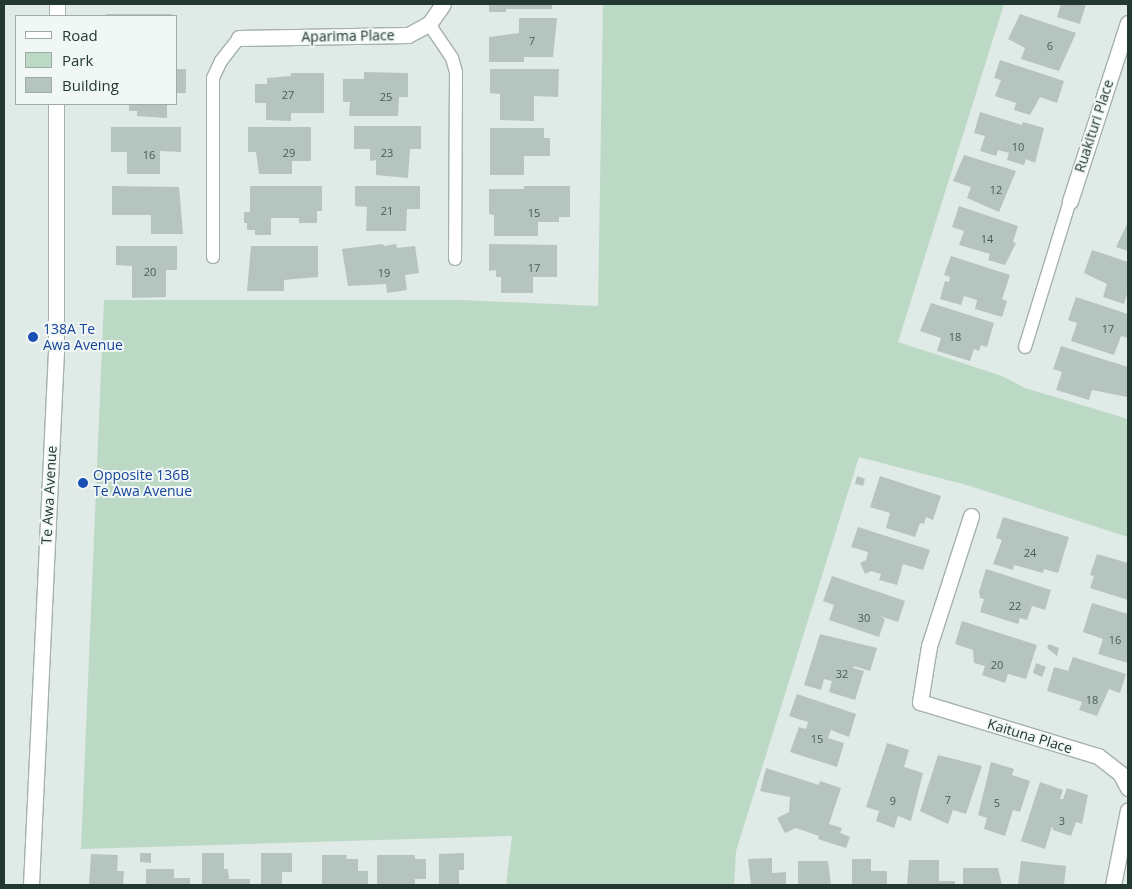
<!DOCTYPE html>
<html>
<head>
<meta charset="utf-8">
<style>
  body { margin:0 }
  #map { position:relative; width:1132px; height:889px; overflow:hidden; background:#e0eae6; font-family:"Open Sans",sans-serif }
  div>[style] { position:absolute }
  .green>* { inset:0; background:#bbd9c4 }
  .building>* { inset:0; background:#b6c4bf }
  .roads { filter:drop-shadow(1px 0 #a4b1ad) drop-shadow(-1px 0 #a4b1ad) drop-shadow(0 1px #a4b1ad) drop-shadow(0 -1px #a4b1ad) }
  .service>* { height:12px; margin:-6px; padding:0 6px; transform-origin:6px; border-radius:6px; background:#fff }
  .minor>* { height:15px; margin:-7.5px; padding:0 7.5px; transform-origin:7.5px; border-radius:7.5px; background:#fff }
  .tertiary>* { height:15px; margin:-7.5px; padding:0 7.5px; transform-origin:7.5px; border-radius:7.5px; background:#fff }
  .dots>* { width:14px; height:14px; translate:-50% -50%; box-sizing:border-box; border:2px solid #f0f7f4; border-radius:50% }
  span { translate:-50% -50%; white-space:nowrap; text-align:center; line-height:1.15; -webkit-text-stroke:4px #f0f7f4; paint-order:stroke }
  .number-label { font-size:11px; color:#485b56 }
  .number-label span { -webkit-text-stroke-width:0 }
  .street-label { font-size:14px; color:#233833 }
  .transit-label { font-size:14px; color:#164399 }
  .left { translate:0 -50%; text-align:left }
  .frame { position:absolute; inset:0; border:5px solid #233833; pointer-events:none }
  .legend { position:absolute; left:15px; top:15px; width:162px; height:90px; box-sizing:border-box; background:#f0f7f4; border:1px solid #9eaba7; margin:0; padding:6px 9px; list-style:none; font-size:15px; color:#233833 }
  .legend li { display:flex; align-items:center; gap:10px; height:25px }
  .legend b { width:25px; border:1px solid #9eaba7 }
</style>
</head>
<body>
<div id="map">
  <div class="green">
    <div style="clip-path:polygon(603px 4px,1004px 4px,898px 342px,1002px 376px,1025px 388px,1128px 419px,1128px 537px,970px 486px,859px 457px,736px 851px,734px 885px,506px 885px,512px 836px,81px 849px,104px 300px,461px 300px,598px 306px)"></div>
  </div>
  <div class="building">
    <div style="clip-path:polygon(489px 4px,552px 4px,552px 9px,506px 9px,506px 12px,489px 12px)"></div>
    <div style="clip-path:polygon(1061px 4px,1086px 4px,1080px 24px,1057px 17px)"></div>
    <div style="clip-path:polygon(106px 14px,172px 14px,172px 16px,106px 16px)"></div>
    <div style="clip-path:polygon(1020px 14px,1076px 33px,1059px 71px,1021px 59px,1025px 48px,1008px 39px)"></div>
    <div style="clip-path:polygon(519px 18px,557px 18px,553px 57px,524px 57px,524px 62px,489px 62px,489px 37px,519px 33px)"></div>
    <div style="clip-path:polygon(1000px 60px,1064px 81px,1057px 103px,1040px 97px,1030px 115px,1014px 110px,1016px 103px,995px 96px,1001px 80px,994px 78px)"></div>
    <div style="clip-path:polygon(176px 69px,186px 69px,186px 93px,176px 93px)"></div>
    <div style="clip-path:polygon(490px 69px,559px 69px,558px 97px,534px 96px,534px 121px,500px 120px,500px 94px,490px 93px)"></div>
    <div style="clip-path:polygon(364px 72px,408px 73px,408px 97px,399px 97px,398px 116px,349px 116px,350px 102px,343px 102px,343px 79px,364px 79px)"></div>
    <div style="clip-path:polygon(291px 73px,324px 73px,324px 113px,291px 113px,291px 121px,266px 120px,266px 103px,255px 103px,255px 84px,267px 84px,267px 78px,291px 76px)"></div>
    <div style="clip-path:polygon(129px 104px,167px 104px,167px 118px,137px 116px,137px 111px,129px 111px)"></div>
    <div style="clip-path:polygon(980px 112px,1022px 125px,1023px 122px,1044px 128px,1035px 163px,1026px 159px,1024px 165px,1007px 160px,1009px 153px,998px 150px,996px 156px,980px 151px,985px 136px,974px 133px)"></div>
    <div style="clip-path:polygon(354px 126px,421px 126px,421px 149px,410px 149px,408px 178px,376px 175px,376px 160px,370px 161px,370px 149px,354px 149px)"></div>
    <div style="clip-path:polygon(111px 127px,181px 127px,181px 152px,160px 151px,160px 174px,127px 174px,127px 152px,111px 152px)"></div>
    <div style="clip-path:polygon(248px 127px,311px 127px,311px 161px,292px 161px,292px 174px,259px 174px,256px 152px,248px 152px)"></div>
    <div style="clip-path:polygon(490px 128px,544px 128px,544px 138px,550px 138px,550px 156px,524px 156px,524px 175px,490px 175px)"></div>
    <div style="clip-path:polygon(964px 155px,1016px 171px,999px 212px,967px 198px,971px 187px,953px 181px)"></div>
    <div style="clip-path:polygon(112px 186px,179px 187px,183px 234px,151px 234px,151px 215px,112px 215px)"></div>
    <div style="clip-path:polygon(250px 186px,322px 186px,322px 211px,317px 211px,317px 223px,299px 223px,299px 218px,271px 218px,271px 235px,255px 235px,255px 230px,247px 230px,247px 223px,244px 223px,244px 212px,250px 212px)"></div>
    <div style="clip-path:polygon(355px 186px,420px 186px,420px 209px,407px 209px,406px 231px,366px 231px,367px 207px,355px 206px)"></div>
    <div style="clip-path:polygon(524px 186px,570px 186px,570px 217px,559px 217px,559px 222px,538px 222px,538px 236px,494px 236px,494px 215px,489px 214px,489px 189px,524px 189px)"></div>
    <div style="clip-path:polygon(959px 206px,1018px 226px,1013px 242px,1016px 243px,1005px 265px,988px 260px,990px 254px,959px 245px,964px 231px,952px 227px)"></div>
    <div style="clip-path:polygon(1128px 222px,1128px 251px,1116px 247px)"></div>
    <div style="clip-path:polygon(383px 244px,384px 246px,396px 244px,397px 248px,415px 246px,419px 273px,405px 275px,407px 290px,387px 293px,386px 284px,348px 286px,342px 249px)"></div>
    <div style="clip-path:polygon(489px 244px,557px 245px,557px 277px,533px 277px,533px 293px,501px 293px,501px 277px,496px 277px,496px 270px,489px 271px)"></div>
    <div style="clip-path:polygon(116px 246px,177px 246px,177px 270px,166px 270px,166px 297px,132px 298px,132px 266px,116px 265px)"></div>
    <div style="clip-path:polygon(251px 246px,318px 246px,318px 277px,284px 280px,284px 291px,247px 291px)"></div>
    <div style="clip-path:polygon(1092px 250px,1128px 262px,1128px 291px,1124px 304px,1103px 297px,1107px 284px,1084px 273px)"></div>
    <div style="clip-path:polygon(951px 256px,1010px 275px,1002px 299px,1007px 301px,1002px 317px,975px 309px,977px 300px,964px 296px,961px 305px,940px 299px,945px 281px,949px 282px,950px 277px,944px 275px)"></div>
    <div style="clip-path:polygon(1076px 297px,1128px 314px,1128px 338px,1121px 336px,1114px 355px,1071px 341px,1077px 323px,1068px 320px)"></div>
    <div style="clip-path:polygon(931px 303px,994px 323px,987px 347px,981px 345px,979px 351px,974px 349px,970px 361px,937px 351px,941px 338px,920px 331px)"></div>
    <div style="clip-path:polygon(1061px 346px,1128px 367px,1127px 397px,1092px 390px,1089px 400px,1056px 390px,1062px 372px,1053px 369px)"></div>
    <div style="clip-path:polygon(857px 476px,865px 479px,863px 486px,855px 484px)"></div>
    <div style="clip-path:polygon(880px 476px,941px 496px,933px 520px,926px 517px,924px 524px,920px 523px,915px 537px,886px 528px,890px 513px,870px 507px)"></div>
    <div style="clip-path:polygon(1003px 517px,1069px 537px,1058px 573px,1044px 569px,1043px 573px,1014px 565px,1013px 570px,993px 564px,1002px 540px,996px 538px)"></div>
    <div style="clip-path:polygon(858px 527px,930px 550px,923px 570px,903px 564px,897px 585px,879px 580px,881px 574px,871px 571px,865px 574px,860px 563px,866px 560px,868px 552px,851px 547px)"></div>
    <div style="clip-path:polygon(1097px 554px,1128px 563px,1128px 600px,1090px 588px,1094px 576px,1090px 575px)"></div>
    <div style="clip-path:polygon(986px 569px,1051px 590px,1045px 610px,1032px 606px,1027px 620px,1020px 618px,1018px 624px,980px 612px,984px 599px,980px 598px,979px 592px)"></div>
    <div style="clip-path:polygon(832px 576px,905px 601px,898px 622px,880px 616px,885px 619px,879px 637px,829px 620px,834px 605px,823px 601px)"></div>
    <div style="clip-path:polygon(1092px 603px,1128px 614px,1128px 663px,1098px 654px,1103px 639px,1083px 632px)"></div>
    <div style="clip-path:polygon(962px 621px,1037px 645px,1026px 679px,1008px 674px,1005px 683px,982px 675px,985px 666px,974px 663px,973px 650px,955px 644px)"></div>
    <div style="clip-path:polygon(820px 634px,877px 648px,870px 671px,854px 666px,853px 668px,864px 671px,855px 700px,829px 692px,832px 681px,824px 679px,821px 690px,804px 685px)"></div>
    <div style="clip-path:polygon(1049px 644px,1059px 648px,1057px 656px,1047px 648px)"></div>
    <div style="clip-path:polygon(1073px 657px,1126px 674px,1120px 693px,1109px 689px,1097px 716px,1079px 710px,1082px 702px,1047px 691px,1054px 667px,1068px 671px)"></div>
    <div style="clip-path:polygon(1036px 663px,1046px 667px,1042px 677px,1033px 673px)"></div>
    <div style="clip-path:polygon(797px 694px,856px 714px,849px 737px,831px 730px,828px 738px,844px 743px,837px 767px,790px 752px,799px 727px,806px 729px,808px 722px,789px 716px)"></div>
    <div style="clip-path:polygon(887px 743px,909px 750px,904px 767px,923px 773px,911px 821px,898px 816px,894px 828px,876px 821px,879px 811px,866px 807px)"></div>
    <div style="clip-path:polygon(938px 755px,982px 766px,966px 814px,953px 810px,948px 824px,920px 811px)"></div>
    <div style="clip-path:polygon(991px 762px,1014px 769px,1012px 775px,1030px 781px,1020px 812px,1013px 810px,1005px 836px,984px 829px,987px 818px,978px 815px)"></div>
    <div style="clip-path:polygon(766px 768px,819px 785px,820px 781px,841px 788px,829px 824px,842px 828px,840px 833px,850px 837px,846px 848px,818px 839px,819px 836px,796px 828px,785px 833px,777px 818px,789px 812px,790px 797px,760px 791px)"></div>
    <div style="clip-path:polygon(1040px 782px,1063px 790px,1060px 799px,1063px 799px,1067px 788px,1088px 795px,1082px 824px,1076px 822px,1071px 836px,1053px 830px,1052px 826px,1045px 849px,1021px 841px)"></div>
    <div style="clip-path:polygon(140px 853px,151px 853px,151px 863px,140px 862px)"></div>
    <div style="clip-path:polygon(202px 853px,224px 853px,224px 869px,228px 869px,229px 879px,250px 879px,250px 885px,202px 885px)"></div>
    <div style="clip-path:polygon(261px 853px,292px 853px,292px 872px,282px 872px,282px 885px,261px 885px)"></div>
    <div style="clip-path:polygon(464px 853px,464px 870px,459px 870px,459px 885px,439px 885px,439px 854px)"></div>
    <div style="clip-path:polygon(91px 854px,118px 855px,117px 871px,124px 871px,123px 885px,89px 885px)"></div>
    <div style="clip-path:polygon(322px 855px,347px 855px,346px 859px,358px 859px,358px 871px,368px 871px,368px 885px,322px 885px)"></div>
    <div style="clip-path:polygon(377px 855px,415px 855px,415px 859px,426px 859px,426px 879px,415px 879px,415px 885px,377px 885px)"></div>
    <div style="clip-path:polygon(772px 858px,772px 873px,786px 872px,786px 885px,751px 885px,748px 859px)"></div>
    <div style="clip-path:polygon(852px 859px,871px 859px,871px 871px,887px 871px,887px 885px,852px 885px)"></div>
    <div style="clip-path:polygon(909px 860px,939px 860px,939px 881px,955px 881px,955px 885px,907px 885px)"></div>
    <div style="clip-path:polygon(798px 861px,828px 861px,831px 885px,798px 885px)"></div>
    <div style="clip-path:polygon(1021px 861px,1066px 866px,1064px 885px,1018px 885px)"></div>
    <div style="clip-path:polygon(963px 868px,998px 868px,1002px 885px,963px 885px)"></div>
    <div style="clip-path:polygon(146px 869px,174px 869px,174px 878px,190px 878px,190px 885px,146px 885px)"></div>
  </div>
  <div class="roads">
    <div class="service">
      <div style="left:429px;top:24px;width:41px;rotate:55.9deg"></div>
      <div style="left:452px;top:58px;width:15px;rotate:74deg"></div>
      <div style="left:456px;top:72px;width:187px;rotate:90.3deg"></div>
      <div style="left:213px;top:257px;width:179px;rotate:-90deg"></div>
      <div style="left:213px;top:78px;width:19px;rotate:-65deg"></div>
      <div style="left:221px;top:61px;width:29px;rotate:-52deg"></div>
      <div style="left:1025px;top:347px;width:153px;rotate:-72.9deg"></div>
    </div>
    <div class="minor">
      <div style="left:239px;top:38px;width:169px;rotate:-1deg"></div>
      <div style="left:408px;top:35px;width:24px;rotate:-28deg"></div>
      <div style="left:429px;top:24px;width:24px;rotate:-55deg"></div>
      <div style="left:1070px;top:201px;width:187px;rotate:-72deg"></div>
      <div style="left:971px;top:516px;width:137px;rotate:107.9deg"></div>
      <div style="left:929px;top:646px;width:57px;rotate:99.1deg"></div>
      <div style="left:920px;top:702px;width:186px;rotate:16.9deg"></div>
      <div style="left:1098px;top:756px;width:28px;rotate:38deg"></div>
      <div style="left:1120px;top:773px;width:17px;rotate:62deg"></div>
      <div style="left:1113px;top:885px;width:76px;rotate:-78.7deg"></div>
    </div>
    <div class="tertiary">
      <div style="left:57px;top:16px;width:12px;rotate:-90deg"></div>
      <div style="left:31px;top:885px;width:535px;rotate:-87.32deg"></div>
      <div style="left:56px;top:351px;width:247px;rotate:-90deg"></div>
    </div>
  </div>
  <div class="dots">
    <div style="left:33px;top:337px;background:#1a4fb4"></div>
    <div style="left:83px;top:483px;background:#1a4fb4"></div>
  </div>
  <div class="number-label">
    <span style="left:532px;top:41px">7</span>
    <span style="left:1050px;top:46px">6</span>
    <span style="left:288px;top:95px">27</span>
    <span style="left:386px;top:97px">25</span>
    <span style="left:1018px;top:147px">10</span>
    <span style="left:289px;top:153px">29</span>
    <span style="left:387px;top:153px">23</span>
    <span style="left:149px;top:155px">16</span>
    <span style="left:996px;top:190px">12</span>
    <span style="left:387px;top:211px">21</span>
    <span style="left:534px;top:213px">15</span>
    <span style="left:987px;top:239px">14</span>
    <span style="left:534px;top:268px">17</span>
    <span style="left:150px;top:272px">20</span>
    <span style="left:384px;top:273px">19</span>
    <span style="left:1108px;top:329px">17</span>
    <span style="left:955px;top:337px">18</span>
    <span style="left:1030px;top:553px">24</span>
    <span style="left:1015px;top:606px">22</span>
    <span style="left:864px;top:618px">30</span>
    <span style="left:1115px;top:640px">16</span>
    <span style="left:997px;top:665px">20</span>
    <span style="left:842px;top:674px">32</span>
    <span style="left:1092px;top:700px">18</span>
    <span style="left:817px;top:739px">15</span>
    <span style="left:948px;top:800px">7</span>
    <span style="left:893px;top:801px">9</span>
    <span style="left:997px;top:803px">5</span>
    <span style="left:1062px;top:821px">3</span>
  </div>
  <div class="street-label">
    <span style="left:348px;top:36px;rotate:-1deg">Aparima Place</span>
    <span style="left:1094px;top:126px;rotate:-72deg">Ruakituri Place</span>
    <span style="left:49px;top:495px;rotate:-87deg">Te Awa Avenue</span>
    <span style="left:1030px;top:736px;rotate:17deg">Kaituna Place</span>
  </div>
  <div class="transit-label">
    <span class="left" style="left:43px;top:337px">138A Te<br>Awa Avenue</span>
    <span class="left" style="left:93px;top:483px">Opposite 136B<br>Te Awa Avenue</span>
  </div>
  <div class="frame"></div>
  <ul class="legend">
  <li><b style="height:6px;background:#fff"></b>Road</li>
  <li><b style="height:14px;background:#bbd9c4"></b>Park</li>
  <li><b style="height:14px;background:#b6c4bf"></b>Building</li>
  </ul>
</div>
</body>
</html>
